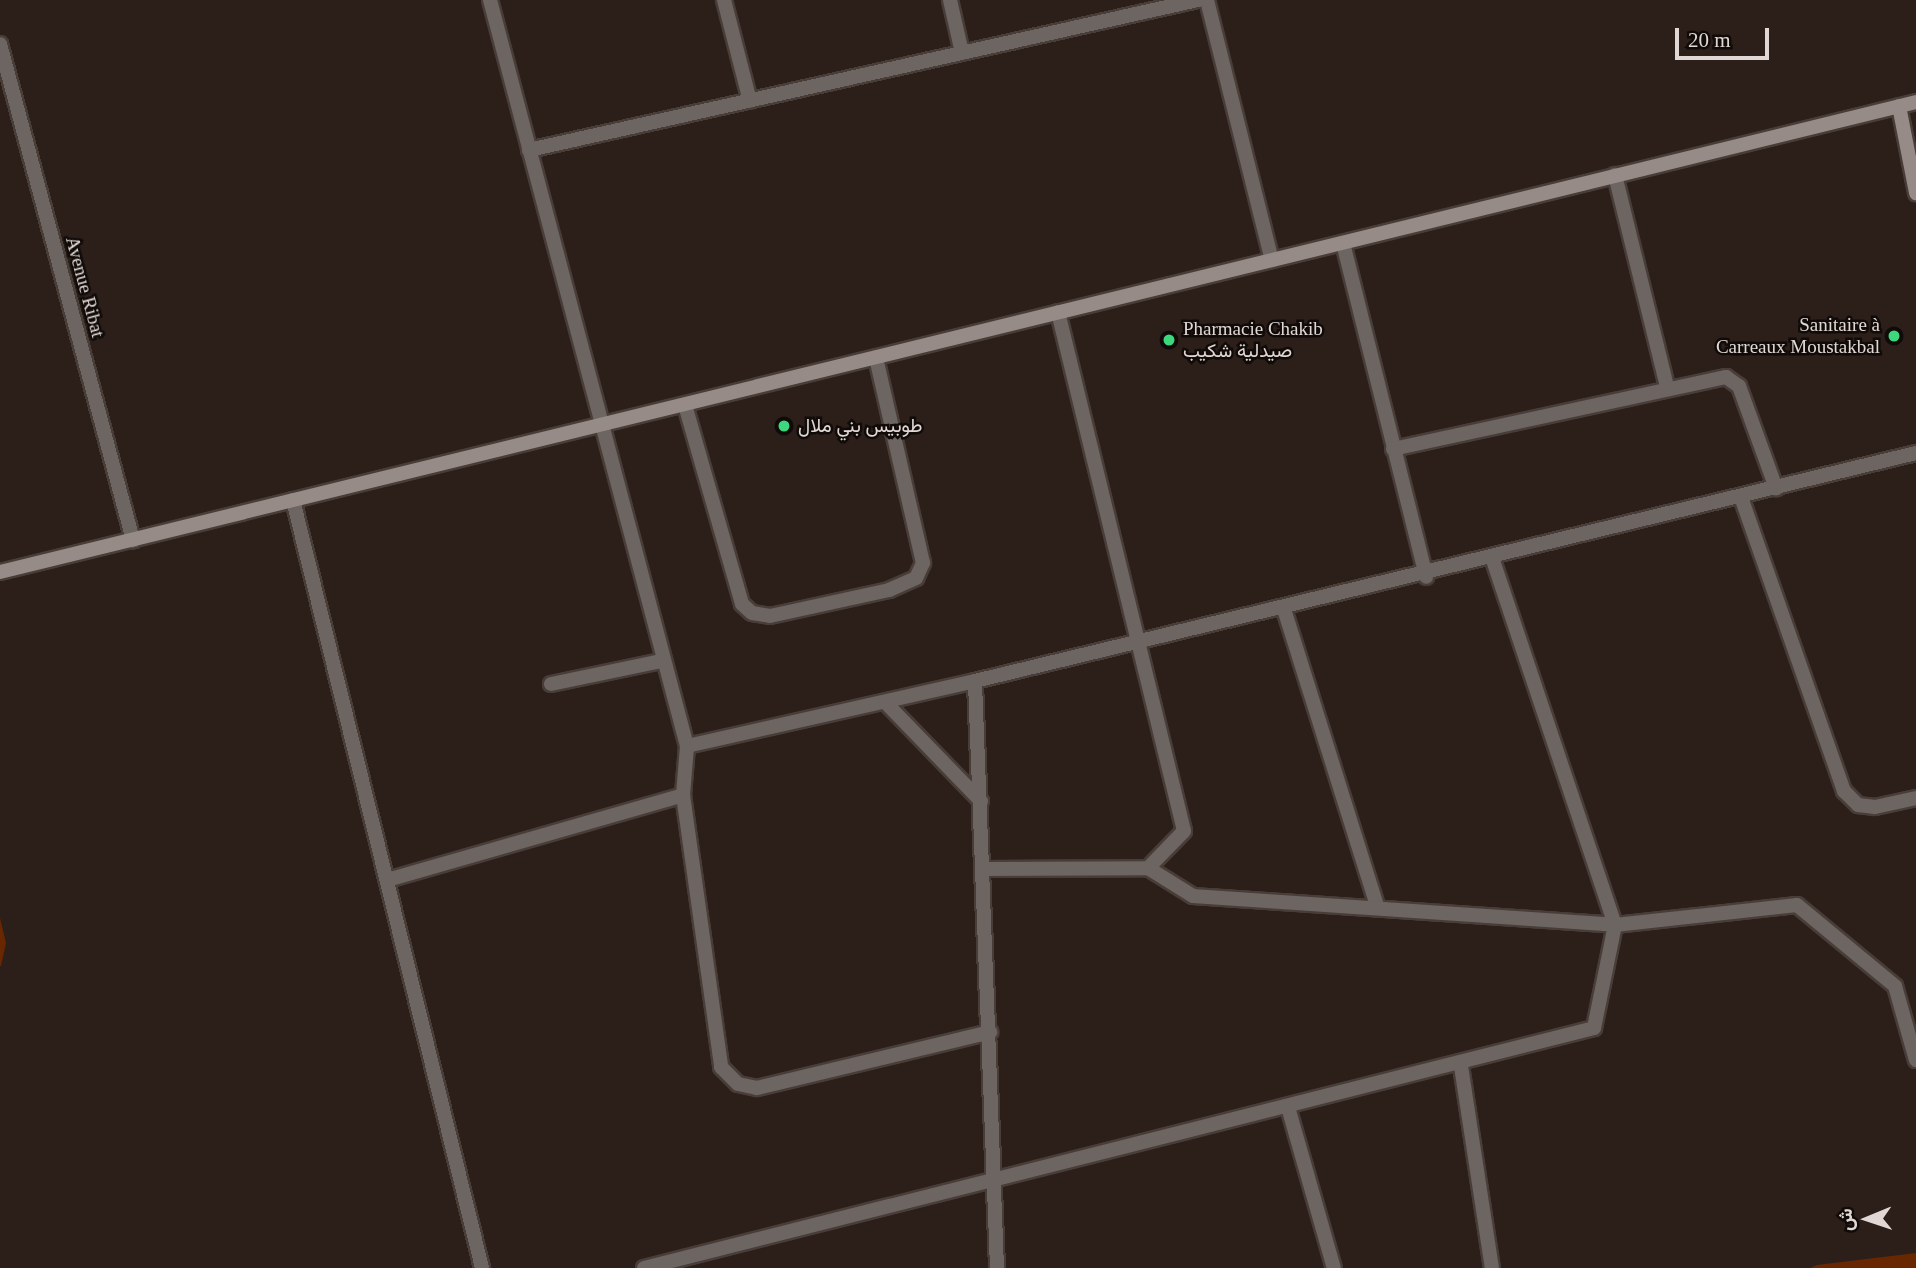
<!DOCTYPE html>
<html>
<head>
<meta charset="utf-8">
<style>
  body { margin:0 }
  #map { position:relative; width:1916px; height:1268px; overflow:hidden; background:#2c1f1a; font-family:"Times New Roman",Vazirmatn,serif }
  div>[style] { position:absolute }
  .building>* { inset:0; background:#682701 }
  .roads { filter:drop-shadow(2px 0 #493d38) drop-shadow(-2px 0 #493d38) drop-shadow(0 2px #493d38) drop-shadow(0 -2px #493d38) }
  .street>* { height:14px; margin:-7px; padding:0 7px; transform-origin:7px; border-radius:7px; background:#6c6562 }
  .secondary>* { height:14px; margin:-7px; padding:0 7px; transform-origin:7px; border-radius:7px; background:#968b86 }
  .dots>* { width:19px; height:19px; translate:-50% -50%; box-sizing:border-box; border:4px solid #100b08; border-radius:50% }
  span { translate:-50% -50%; white-space:nowrap; text-align:center; line-height:1.15; -webkit-text-stroke:5px #100b08; paint-order:stroke }
  .street-label { font-size:19px; color:#e1d8d5 }
  .poi-label { font-size:19px; color:#e1d8d5 }
  .right { translate:-100% -50%; text-align:right }
  .left { translate:0 -50%; text-align:left }
  .north { position:absolute; left:1832px; top:1184px; width:70px; height:70px; -webkit-text-stroke:5px #100b08; paint-order:stroke; rotate:268deg; font-size:19px; font-weight:700; line-height:28px; text-align:center; color:#e1d8d5 }
  .north::after { content:''; display:block; margin:auto; width:24px; height:32px; background:#e1d8d5; clip-path:polygon(50% 0,100% 100%,50% 72%,0 100%) }
  .scale { position:absolute; left:1675px; top:28px; width:94px; height:32px; box-sizing:border-box; border:4px solid #e1d8d5; border-top:0; padding-left:9px; font-size:21px; line-height:24px; white-space:nowrap; color:#e1d8d5; -webkit-text-stroke:5px #100b08; paint-order:stroke }
</style>
</head>
<body>
<div id="map">
  <div class="building">
    <div style="clip-path:polygon(0 918px,6px 943px,1px 966px,0 966px)"></div>
    <div style="clip-path:polygon(1916px 1253px,1916px 1268px,1810px 1268px,1817px 1265px)"></div>
  </div>
  <div class="roads">
    <div class="street">
      <div style="left:490px;top:0;width:772px;rotate:75.21deg"></div>
      <div style="left:687px;top:746px;width:295px;rotate:-12.7deg"></div>
      <div style="left:724px;top:0;width:104px;rotate:75.6deg"></div>
      <div style="left:950px;top:0;width:54px;rotate:77.2deg"></div>
      <div style="left:1207px;top:0;width:268px;rotate:76deg"></div>
      <div style="left:0;top:44px;width:514px;rotate:74.99deg"></div>
      <div style="left:529px;top:150px;width:686px;rotate:-12.64deg"></div>
      <div style="left:1615px;top:175px;width:217px;rotate:76.2deg"></div>
      <div style="left:1343px;top:243px;width:344px;rotate:76deg"></div>
      <div style="left:1058px;top:312px;width:534px;rotate:76.35deg"></div>
      <div style="left:1184px;top:831px;width:52px;rotate:134.2deg"></div>
      <div style="left:685px;top:405px;width:207px;rotate:74deg"></div>
      <div style="left:742px;top:604px;width:13px;rotate:42deg"></div>
      <div style="left:752px;top:613px;width:18px;rotate:9deg"></div>
      <div style="left:770px;top:616px;width:122px;rotate:-12.3deg"></div>
      <div style="left:889px;top:590px;width:30px;rotate:-24deg"></div>
      <div style="left:916px;top:578px;width:17px;rotate:-65deg"></div>
      <div style="left:923px;top:563px;width:211px;rotate:-102.9deg"></div>
      <div style="left:1393px;top:449px;width:341px;rotate:-12.2deg"></div>
      <div style="left:1726px;top:377px;width:16px;rotate:35deg"></div>
      <div style="left:1739px;top:386px;width:109px;rotate:70.1deg"></div>
      <div style="left:1741px;top:497px;width:312px;rotate:70.7deg"></div>
      <div style="left:1844px;top:791px;width:20px;rotate:45deg"></div>
      <div style="left:1858px;top:805px;width:17px;rotate:7deg"></div>
      <div style="left:1875px;top:807px;width:42px;rotate:-12.4deg"></div>
      <div style="left:293px;top:500px;width:791px;rotate:76.17deg"></div>
      <div style="left:1284px;top:609px;width:310px;rotate:72.6deg"></div>
      <div style="left:551px;top:684px;width:112px;rotate:-11.8deg"></div>
      <div style="left:885px;top:702px;width:138px;rotate:45.9deg"></div>
      <div style="left:683px;top:795px;width:275px;rotate:82deg"></div>
      <div style="left:721px;top:1067px;width:24px;rotate:45deg"></div>
      <div style="left:738px;top:1084px;width:19px;rotate:12deg"></div>
      <div style="left:757px;top:1088px;width:240px;rotate:-13.5deg"></div>
      <div style="left:984px;top:869px;width:164px;rotate:-0.3deg"></div>
      <div style="left:1148px;top:868px;width:53px;rotate:31.9deg"></div>
      <div style="left:1193px;top:896px;width:423px;rotate:3.9deg"></div>
      <div style="left:1615px;top:925px;width:183px;rotate:-6.3deg"></div>
      <div style="left:1797px;top:905px;width:127px;rotate:39.6deg"></div>
      <div style="left:1895px;top:986px;width:77px;rotate:74.2deg"></div>
      <div style="left:387px;top:880px;width:308px;rotate:-16deg"></div>
      <div style="left:683px;top:795px;width:49px;rotate:-85.3deg"></div>
      <div style="left:1461px;top:1066px;width:204px;rotate:81.3deg"></div>
      <div style="left:1288px;top:1107px;width:167px;rotate:74.1deg"></div>
      <div style="left:644px;top:1268px;width:980px;rotate:-14.18deg"></div>
      <div style="left:1594px;top:1028px;width:105px;rotate:-78.5deg"></div>
      <div style="left:1615px;top:925px;width:385px;rotate:-108.5deg"></div>
      <div style="left:997px;top:1268px;width:587px;rotate:-92.15deg"></div>
      <div style="left:975px;top:681px;width:968px;rotate:-13.62deg"></div>
    </div>
    <div class="secondary">
      <div style="left:1899px;top:106px;width:89px;rotate:78.9deg"></div>
      <div style="left:0;top:572px;width:1973px;rotate:-13.78deg"></div>
    </div>
  </div>
  <div class="dots">
    <div style="left:1894px;top:336px;background:#3dd77e"></div>
    <div style="left:1169px;top:340px;background:#3dd77e"></div>
    <div style="left:784px;top:426px;background:#3dd77e"></div>
  </div>
  <div class="street-label">
    <span style="left:85px;top:287px;rotate:75deg">Avenue Ribat</span>
  </div>
  <div class="poi-label">
    <span class="right" style="left:1880px;top:336px">Sanitaire à<br>Carreaux Moustakbal</span>
    <span class="left" style="left:1183px;top:340px">Pharmacie Chakib<br>صيدلية شكيب</span>
    <span class="left" style="left:798px;top:426px">طوبيس بني ملال</span>
  </div>
  <div class="north">ش</div>
  <div class="scale">20 m</div>
</div>
</body>
</html>
